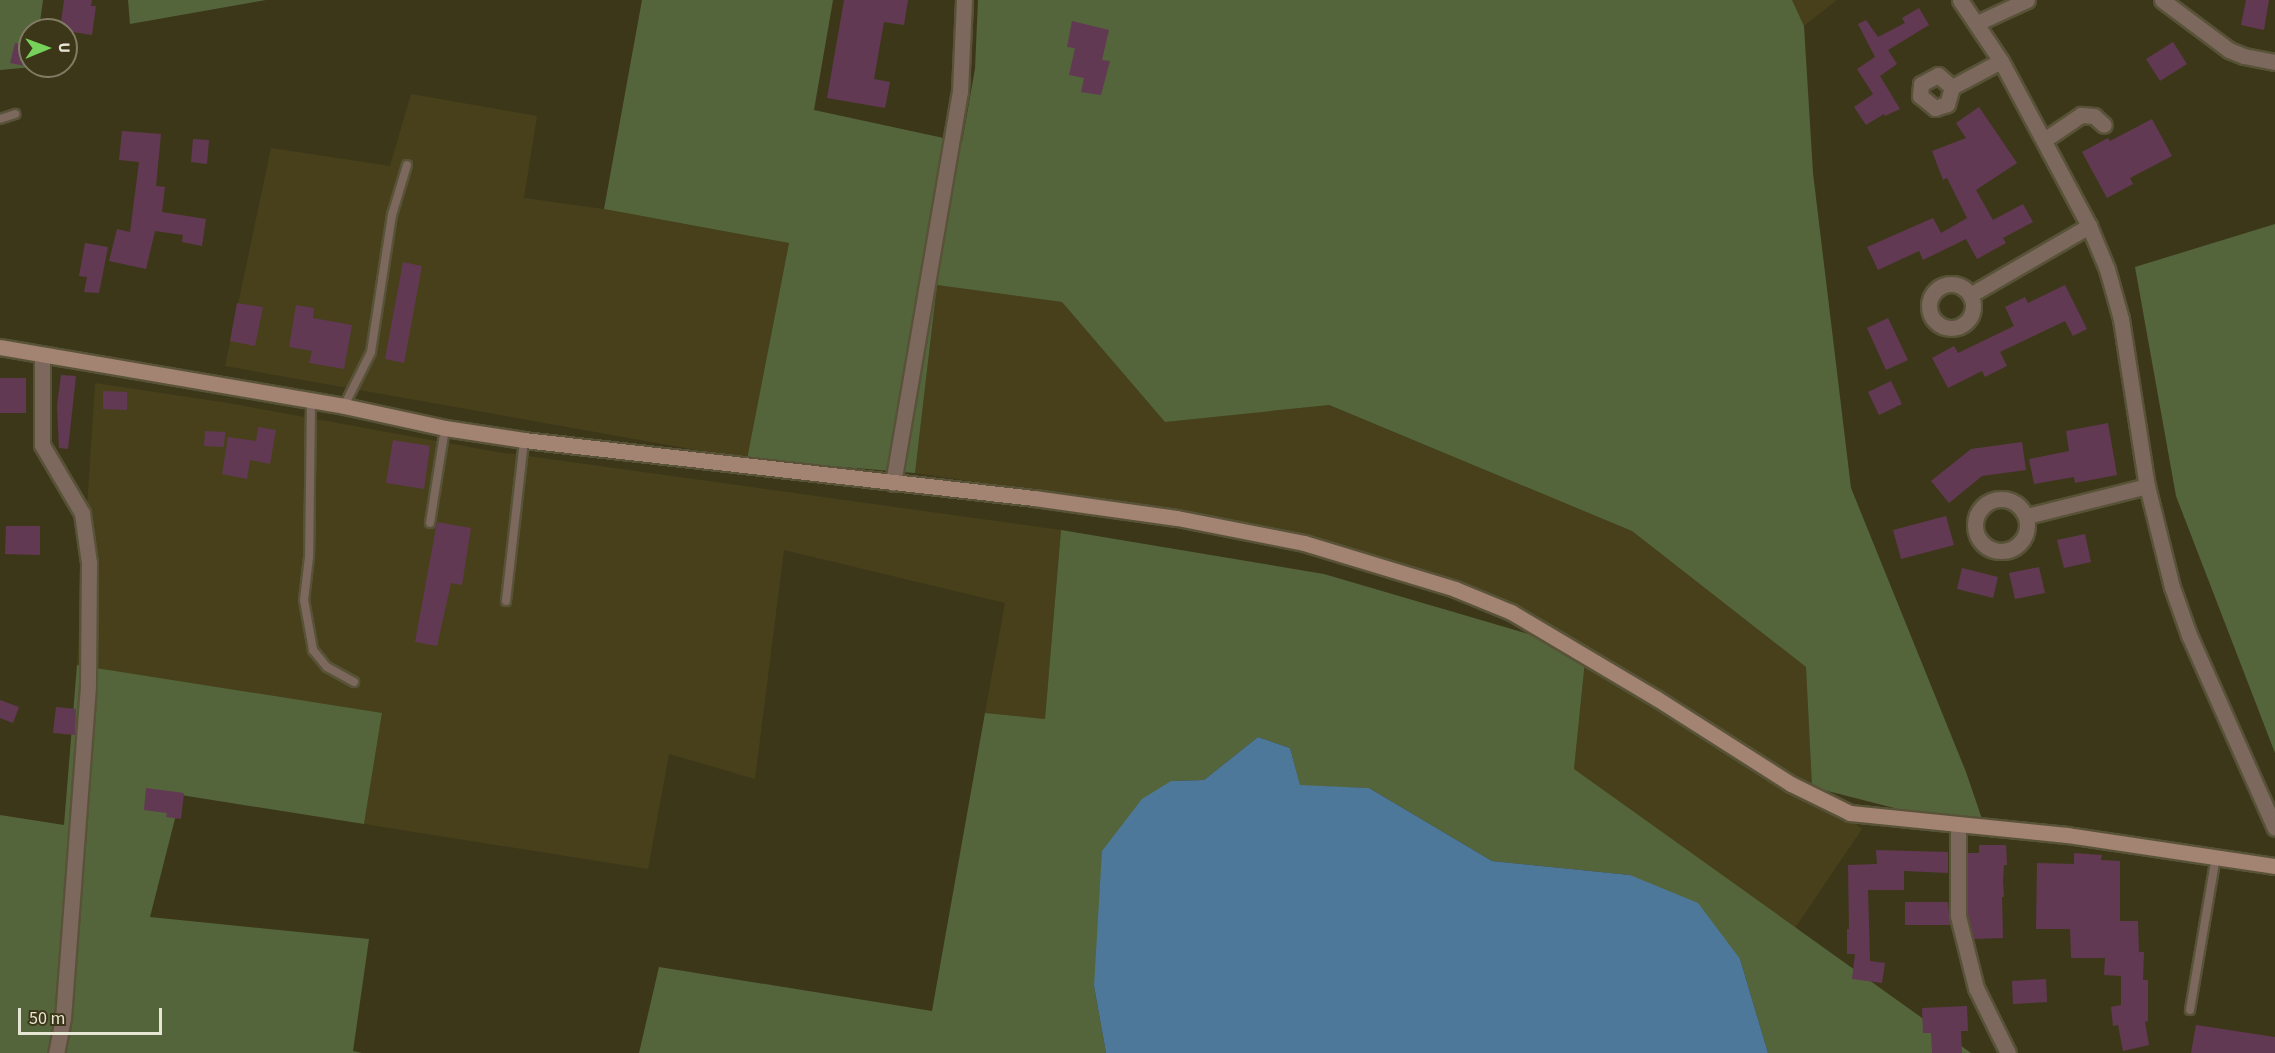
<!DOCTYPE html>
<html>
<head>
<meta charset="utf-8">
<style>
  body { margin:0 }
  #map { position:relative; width:2275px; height:1053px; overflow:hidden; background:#3d371a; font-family:"Source Sans 3",sans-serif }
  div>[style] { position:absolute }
  .built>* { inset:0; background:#47401b }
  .green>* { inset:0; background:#54653b }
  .water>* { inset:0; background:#4e7899 }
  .building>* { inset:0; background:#623953 }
  .roads { filter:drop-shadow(2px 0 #585338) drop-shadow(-2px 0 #585338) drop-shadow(0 2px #585338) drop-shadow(0 -2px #585338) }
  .service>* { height:8px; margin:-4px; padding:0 4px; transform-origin:4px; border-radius:4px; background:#7c685d }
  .minor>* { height:15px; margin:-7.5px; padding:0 7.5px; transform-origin:7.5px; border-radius:7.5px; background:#7c685d }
  .minor>.ring { margin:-7.5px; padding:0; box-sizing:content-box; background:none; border:15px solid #7c685d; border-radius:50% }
  .secondary>* { height:15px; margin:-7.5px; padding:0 7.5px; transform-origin:7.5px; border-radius:7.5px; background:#a38371 }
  span { translate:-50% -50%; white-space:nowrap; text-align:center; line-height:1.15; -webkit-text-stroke:5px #3d371a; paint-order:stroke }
  .north { position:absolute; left:18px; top:18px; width:60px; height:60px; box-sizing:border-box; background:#3d371a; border:2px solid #817d64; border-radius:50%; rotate:89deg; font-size:16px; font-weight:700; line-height:24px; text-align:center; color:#e7e5d4 }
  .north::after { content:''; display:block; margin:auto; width:21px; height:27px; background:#76d25a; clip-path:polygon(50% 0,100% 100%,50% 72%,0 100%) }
  .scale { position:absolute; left:18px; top:1008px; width:144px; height:27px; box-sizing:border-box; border:3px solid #e7e5d4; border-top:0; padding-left:8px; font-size:18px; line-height:21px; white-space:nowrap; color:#e7e5d4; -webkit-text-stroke:4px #3d371a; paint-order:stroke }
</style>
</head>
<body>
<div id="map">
  <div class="built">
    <div style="clip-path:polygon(1792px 0,1837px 0,1804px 26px)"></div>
    <div style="clip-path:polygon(411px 94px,537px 116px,524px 198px,604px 209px,789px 243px,747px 459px,225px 366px,271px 148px,390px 166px)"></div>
    <div style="clip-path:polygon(937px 285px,1062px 302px,1165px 422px,1328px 405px,1632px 531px,1806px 667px,1812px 787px,1862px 829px,1795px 928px,1574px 769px,1586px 651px,1328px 542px,1182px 513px,915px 473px)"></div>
    <div style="clip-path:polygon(95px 383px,228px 403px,491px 451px,1061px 530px,1045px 719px,985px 713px,1005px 603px,784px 550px,755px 779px,669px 754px,648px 869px,364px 824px,382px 714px,77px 665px)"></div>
  </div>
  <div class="green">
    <div style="clip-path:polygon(0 0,43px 0,39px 30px,30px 30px,30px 66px,33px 67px,0 70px)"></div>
    <div style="clip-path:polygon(128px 0,266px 0,130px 24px)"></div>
    <div style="clip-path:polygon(642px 0,833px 0,814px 110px,962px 142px,975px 69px,978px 0,1792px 0,1804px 26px,1813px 173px,1851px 488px,1966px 772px,1982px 819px,1902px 810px,1812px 787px,1806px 667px,1632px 531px,1329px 405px,1165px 422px,1062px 302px,937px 285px,915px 473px,747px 459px,789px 243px,604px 209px)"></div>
    <div style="clip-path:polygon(2275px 224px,2275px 753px,2176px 496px,2135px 267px)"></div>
    <div style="clip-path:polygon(1061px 530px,1324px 574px,1586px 651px,1574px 769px,1971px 1053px,1768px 1053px,1740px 959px,1630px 875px,1492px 861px,1369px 788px,1300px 786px,1290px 748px,1258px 737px,1204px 780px,1171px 781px,1094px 986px,1106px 1053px,639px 1053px,659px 967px,932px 1011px,985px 713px,1045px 719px)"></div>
    <div style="clip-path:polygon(77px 665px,382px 713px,364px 824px,181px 795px,150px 917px,369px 939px,353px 1051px,362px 1053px,0 1053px,0 815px,64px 825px)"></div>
  </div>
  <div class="water">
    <div style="clip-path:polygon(1258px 737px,1290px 748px,1300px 785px,1369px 788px,1492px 861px,1630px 875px,1698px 903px,1740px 959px,1768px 1053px,1106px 1053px,1094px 986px,1102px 851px,1142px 799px,1171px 781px,1204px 780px)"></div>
  </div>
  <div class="building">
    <div style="clip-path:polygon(64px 0,92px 0,91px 6px,96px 6px,92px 35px,60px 30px)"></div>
    <div style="clip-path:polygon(844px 0,908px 0,904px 25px,884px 22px,874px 79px,890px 82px,885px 108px,827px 98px)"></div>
    <div style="clip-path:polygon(2246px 0,2269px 0,2264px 30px,2241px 25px)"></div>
    <div style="clip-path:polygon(1919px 8px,1929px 25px,1888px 50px,1897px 64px,1880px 76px,1900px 109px,1885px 116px,1884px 114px,1866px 125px,1854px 107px,1873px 94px,1857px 69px,1875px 57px,1858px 24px,1866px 20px,1878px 37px,1905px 23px,1902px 18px)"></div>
    <div style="clip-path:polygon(1072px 21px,1109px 30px,1102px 60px,1110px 61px,1101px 95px,1081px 92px,1084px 78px,1069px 75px,1075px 48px,1067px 47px)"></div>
    <div style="clip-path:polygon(2173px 42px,2187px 64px,2160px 81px,2146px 59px)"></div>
    <div style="clip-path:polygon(15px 43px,30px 46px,30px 67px,10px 63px)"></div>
    <div style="clip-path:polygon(1979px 107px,2017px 163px,1976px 190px,1993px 220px,2023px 204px,2033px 222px,2003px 238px,2006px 243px,1977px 259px,1966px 239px,1923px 260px,1919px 251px,1878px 270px,1867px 247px,1933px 218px,1941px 233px,1967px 218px,1947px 178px,1943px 180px,1932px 151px,1966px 138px,1956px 123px)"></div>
    <div style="clip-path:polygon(2152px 119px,2172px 156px,2130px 178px,2133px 184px,2107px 198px,2082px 152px,2108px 138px,2110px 141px)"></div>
    <div style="clip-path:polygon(122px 131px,161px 134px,156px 186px,165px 187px,162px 212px,206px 219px,202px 246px,182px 242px,183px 235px,155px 231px,146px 269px,109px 261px,117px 229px,130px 232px,139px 162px,119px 160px)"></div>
    <div style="clip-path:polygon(193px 139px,209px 140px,207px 164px,191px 162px)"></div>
    <div style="clip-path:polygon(85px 243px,108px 247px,99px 293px,84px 292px,87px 277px,79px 276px)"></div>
    <div style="clip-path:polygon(403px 262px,422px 266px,404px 363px,385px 359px)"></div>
    <div style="clip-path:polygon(2065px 285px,2087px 329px,2073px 336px,2065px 321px,2000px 352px,2007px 366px,1985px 377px,1982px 371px,1948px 388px,1932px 358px,1954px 346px,1958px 353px,2014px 326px,2005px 307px,2025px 297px,2028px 303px)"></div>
    <div style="clip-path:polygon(237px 303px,263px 307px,255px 346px,230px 341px)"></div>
    <div style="clip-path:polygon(296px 305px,314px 308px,313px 318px,352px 325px,344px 369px,309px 363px,312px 351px,289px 347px)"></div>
    <div style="clip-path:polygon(1888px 318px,1908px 360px,1886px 370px,1867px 328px)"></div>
    <div style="clip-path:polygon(61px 375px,76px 376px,68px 449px,59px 448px,57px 406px)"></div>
    <div style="clip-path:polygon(0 378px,26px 378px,26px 413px,0 413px)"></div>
    <div style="clip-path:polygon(1891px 381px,1902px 404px,1879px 415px,1868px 392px)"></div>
    <div style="clip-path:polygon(103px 391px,127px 392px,127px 410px,103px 409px)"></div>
    <div style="clip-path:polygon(2108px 423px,2117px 475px,2075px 483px,2074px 477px,2034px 484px,2029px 459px,2069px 451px,2066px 431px)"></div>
    <div style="clip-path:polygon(258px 427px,276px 430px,270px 464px,250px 460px,247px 479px,222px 474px,228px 437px,256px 441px)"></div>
    <div style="clip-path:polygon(205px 431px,225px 432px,224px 447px,204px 446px)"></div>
    <div style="clip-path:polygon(393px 440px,430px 446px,424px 489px,386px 483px)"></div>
    <div style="clip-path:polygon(2022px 442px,2026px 470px,1982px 476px,1949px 503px,1931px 481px,1971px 449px)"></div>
    <div style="clip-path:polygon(1946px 516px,1954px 545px,1901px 559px,1893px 530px)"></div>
    <div style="clip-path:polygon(437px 522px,471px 528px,462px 585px,451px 583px,437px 646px,415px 642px)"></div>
    <div style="clip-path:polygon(6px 526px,40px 526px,40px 555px,5px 554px)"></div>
    <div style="clip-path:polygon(2085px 534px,2091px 562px,2064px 568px,2057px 540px)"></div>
    <div style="clip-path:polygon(2039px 567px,2045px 593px,2015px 599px,2009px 573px)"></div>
    <div style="clip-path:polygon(1962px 568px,1998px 577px,1993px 598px,1957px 589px)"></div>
    <div style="clip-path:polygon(0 700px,19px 707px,13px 723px,0 718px)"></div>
    <div style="clip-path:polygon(56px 707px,76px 709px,75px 735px,53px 733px)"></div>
    <div style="clip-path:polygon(146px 788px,184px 793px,181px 819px,166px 817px,167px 813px,144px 810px)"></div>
    <div style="clip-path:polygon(1979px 845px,2006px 845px,2007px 865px,2004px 865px,2003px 881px,2004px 897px,2002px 897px,2003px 938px,1974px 939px,1968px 915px,1968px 853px,1979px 853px)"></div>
    <div style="clip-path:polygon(1876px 850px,1948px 852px,1948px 873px,1904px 871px,1904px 890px,1868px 890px,1870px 961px,1885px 963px,1882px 983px,1852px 979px,1855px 954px,1847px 954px,1847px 929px,1849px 929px,1848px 865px,1877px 864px)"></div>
    <div style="clip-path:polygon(2074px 853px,2102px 855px,2101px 860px,2120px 861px,2120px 921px,2138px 921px,2139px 952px,2144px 952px,2143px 980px,2148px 980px,2148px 1021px,2145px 1022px,2149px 1045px,2123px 1051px,2118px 1025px,2113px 1026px,2111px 1007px,2121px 1005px,2121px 976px,2104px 975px,2105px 958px,2071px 958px,2070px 929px,2036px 929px,2037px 863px,2074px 864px)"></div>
    <div style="clip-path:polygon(1905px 902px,1948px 902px,1950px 925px,1905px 925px)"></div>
    <div style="clip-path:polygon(2046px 979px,2047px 1002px,2013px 1004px,2012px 981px)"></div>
    <div style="clip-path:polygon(1967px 1006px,1968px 1031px,1961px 1031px,1962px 1053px,1932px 1053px,1931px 1033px,1923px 1033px,1922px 1008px)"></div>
    <div style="clip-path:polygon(2196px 1025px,2275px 1037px,2275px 1053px,2191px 1053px)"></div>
  </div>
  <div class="roads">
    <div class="service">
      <div style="left:0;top:119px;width:16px;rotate:-18deg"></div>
      <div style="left:311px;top:402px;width:155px;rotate:90.7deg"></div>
      <div style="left:309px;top:557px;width:43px;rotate:96.6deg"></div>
      <div style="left:304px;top:600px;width:51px;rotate:79.8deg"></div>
      <div style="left:313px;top:650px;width:22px;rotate:51deg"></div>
      <div style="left:327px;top:667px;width:31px;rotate:29deg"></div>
      <div style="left:344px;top:406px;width:60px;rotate:-63.4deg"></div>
      <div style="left:371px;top:352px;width:139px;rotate:-81.3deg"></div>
      <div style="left:392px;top:215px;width:52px;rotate:-73.3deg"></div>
      <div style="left:430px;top:523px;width:96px;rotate:-81deg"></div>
      <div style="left:506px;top:601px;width:162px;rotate:-83.6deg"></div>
      <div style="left:2190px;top:1010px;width:155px;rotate:-80.4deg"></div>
    </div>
    <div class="minor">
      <div style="left:1960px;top:0;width:73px;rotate:56.1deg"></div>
      <div style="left:2001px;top:61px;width:187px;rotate:61.9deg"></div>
      <div style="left:2089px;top:226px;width:47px;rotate:67.3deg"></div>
      <div style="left:2107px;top:269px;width:52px;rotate:74.4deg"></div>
      <div style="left:2121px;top:319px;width:169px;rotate:81.2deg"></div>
      <div style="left:2147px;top:486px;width:104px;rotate:76.1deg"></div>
      <div style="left:2172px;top:587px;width:51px;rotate:70.5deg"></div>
      <div style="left:2189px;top:635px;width:211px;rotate:66deg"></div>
      <div style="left:2162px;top:0;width:84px;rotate:36.7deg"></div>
      <div style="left:2229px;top:50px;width:16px;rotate:22deg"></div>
      <div style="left:2244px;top:56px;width:32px;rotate:11deg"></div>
      <div style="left:1977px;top:23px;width:55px;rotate:-24.7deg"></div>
      <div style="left:1938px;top:75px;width:18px;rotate:41deg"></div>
      <div style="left:1952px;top:87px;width:18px;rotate:106deg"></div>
      <div style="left:1947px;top:104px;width:13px;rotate:162deg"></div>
      <div style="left:1935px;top:108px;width:19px;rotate:-141deg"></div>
      <div style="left:1920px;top:96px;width:12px;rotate:-85deg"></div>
      <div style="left:1921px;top:84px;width:19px;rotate:-28deg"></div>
      <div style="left:1952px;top:87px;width:55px;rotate:-28deg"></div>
      <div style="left:2044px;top:140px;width:45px;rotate:-34deg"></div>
      <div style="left:2081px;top:115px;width:13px;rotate:4deg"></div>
      <div style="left:2094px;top:116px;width:13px;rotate:42deg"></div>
      <div class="ring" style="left:1929px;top:284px;width:29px;height:29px"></div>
      <div style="left:1970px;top:295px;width:138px;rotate:-30.1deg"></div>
      <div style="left:42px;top:355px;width:90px;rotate:90deg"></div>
      <div style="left:42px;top:445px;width:79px;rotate:59.5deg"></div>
      <div style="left:82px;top:513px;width:50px;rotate:82deg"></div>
      <div style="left:89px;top:563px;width:123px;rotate:90.5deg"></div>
      <div style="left:88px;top:686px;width:333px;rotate:94.3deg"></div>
      <div style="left:63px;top:1018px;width:36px;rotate:101deg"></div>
      <div style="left:893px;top:483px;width:397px;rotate:-80.3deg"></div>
      <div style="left:960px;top:92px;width:92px;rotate:-87.5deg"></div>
      <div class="ring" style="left:1975px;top:499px;width:37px;height:37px"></div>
      <div style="left:2027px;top:516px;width:124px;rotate:-14deg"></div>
      <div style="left:1958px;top:826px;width:90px;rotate:90deg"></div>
      <div style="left:1958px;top:916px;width:74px;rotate:76deg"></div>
      <div style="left:1976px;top:988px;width:72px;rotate:63.8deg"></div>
    </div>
    <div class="secondary">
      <div style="left:0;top:347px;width:349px;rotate:9.7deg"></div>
      <div style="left:344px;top:406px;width:103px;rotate:12.3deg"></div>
      <div style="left:445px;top:428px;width:80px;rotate:8.6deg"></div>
      <div style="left:524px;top:440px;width:513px;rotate:6.49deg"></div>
      <div style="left:1034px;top:498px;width:144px;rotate:8deg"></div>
      <div style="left:1177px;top:518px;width:129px;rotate:11.1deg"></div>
      <div style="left:1304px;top:543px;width:158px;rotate:16.9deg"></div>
      <div style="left:1455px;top:589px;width:61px;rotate:22.3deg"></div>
      <div style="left:1511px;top:612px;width:169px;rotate:30.7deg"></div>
      <div style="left:1656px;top:698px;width:160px;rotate:32.5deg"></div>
      <div style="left:1791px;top:784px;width:66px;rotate:26.2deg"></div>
      <div style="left:1850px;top:813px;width:218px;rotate:5.8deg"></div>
      <div style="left:2067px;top:835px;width:210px;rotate:8.5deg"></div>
    </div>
  </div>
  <div class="north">U</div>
  <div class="scale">50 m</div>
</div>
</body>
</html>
